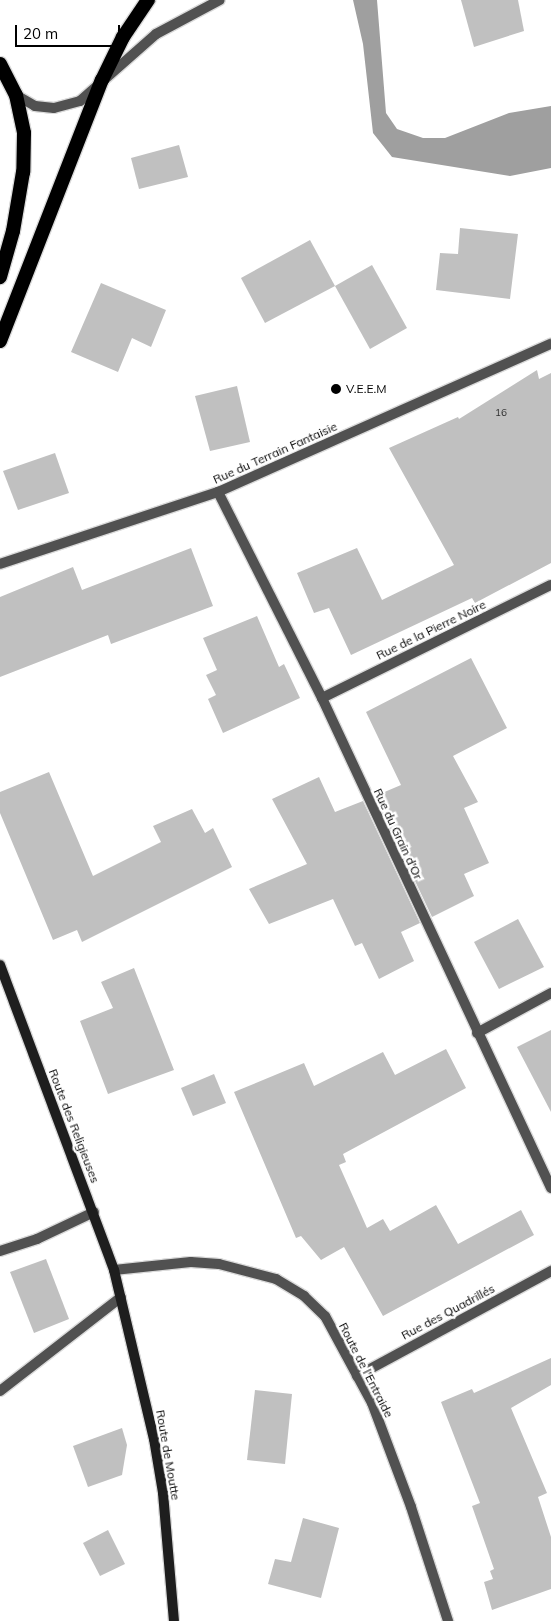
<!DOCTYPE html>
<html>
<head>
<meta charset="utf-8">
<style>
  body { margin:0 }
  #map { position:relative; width:551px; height:1621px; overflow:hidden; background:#fff; font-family:Mulish,sans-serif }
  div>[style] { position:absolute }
  .water>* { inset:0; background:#9f9f9f }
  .building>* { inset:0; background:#c0c0c0 }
  .roads { filter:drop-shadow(1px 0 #dbdbdb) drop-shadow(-1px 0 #dbdbdb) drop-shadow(0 1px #dbdbdb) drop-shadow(0 -1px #dbdbdb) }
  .minor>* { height:10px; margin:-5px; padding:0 5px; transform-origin:5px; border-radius:5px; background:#515151 }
  .tertiary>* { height:10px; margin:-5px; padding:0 5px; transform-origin:5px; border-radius:5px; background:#515151 }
  .secondary>* { height:10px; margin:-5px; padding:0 5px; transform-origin:5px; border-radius:5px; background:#1e1e1e }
  .trunk>* { height:14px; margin:-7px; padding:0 7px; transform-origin:7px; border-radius:7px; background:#000 }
  .dots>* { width:14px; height:14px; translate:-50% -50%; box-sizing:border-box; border:2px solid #fff; border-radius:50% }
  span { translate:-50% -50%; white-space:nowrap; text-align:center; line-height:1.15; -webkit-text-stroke:5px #fff; paint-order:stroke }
  .number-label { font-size:10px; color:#303030 }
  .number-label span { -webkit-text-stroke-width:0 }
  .poi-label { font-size:12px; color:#000 }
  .left { translate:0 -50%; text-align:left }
  .street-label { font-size:12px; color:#000 }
  .scale { position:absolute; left:15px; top:25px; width:105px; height:22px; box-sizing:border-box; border:2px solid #000; border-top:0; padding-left:6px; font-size:15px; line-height:18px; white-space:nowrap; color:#000; -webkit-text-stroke:4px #fff; paint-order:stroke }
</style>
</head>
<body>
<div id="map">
  <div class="water">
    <div style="clip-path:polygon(353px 0,377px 0,386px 113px,397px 129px,423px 138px,445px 138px,509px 113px,551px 106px,551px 168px,510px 176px,392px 157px,373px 133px,363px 44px)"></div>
  </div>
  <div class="building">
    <div style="clip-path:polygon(461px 0,518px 0,524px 31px,474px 47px)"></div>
    <div style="clip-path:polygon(179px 145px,188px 177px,139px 189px,131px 158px)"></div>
    <div style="clip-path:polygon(460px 228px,518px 234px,510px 299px,436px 290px,440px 253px,458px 254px)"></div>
    <div style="clip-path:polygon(310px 240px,335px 286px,265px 323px,241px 278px)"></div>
    <div style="clip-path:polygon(372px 265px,407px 328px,370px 349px,335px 286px)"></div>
    <div style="clip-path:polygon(101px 283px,166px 310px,151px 347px,132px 338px,118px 372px,71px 352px)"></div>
    <div style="clip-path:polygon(537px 370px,539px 379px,551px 373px,551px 563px,475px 603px,472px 598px,351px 655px,329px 608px,314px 613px,297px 573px,357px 548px,382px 600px,454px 565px,389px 448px,458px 417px,459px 419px)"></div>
    <div style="clip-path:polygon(237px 386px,250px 442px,210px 451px,195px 396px)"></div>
    <div style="clip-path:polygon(55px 453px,69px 493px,18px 510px,3px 471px)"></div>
    <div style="clip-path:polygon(191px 548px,213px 606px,111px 644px,108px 635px,0 677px,0 597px,73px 567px,82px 590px)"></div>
    <div style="clip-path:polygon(257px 616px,279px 667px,284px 664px,300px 698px,223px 733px,208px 699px,216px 695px,206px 675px,217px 670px,203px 638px)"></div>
    <div style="clip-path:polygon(471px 658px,507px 728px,453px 756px,478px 802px,464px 808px,489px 863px,464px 874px,474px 896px,432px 917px,375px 796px,401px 785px,366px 712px)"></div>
    <div style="clip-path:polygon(49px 772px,93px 876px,161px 842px,153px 826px,192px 809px,205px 833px,213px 828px,232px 867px,82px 942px,77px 930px,53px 940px,0 813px,0 792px)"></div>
    <div style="clip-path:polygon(319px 777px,335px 812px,363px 801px,420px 923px,401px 932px,414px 961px,379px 979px,362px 943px,355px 946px,333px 899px,269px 924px,249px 889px,307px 864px,272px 799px)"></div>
    <div style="clip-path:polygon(518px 919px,544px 967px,499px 989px,474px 942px)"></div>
    <div style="clip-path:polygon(134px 968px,174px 1070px,108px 1094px,80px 1021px,113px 1008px,101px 982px)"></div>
    <div style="clip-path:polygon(551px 1030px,551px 1112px,517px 1047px)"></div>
    <div style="clip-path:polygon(446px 1049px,466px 1088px,343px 1154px,346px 1162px,339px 1165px,367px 1228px,383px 1219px,390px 1231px,436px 1205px,458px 1244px,521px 1210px,534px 1235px,383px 1316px,344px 1247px,321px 1260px,301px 1236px,296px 1238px,234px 1092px,304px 1063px,314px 1086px,383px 1052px,395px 1075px)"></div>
    <div style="clip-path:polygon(214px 1074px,226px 1103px,193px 1116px,181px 1088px)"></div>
    <div style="clip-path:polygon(46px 1259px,69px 1319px,34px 1333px,10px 1272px)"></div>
    <div style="clip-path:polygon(551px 1358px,551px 1385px,511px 1408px,547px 1493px,538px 1497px,551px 1537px,551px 1589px,492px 1610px,484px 1582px,493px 1579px,490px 1571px,494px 1569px,472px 1506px,480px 1503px,441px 1402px,472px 1389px,474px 1393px)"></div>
    <div style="clip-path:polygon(255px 1390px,292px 1394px,285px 1464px,247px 1460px)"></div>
    <div style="clip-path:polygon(122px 1428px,127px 1445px,122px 1475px,88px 1487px,73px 1446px)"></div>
    <div style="clip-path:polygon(303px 1518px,339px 1528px,321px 1598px,268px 1584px,275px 1559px,291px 1562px)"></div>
    <div style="clip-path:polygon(108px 1530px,125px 1564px,100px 1576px,83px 1543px)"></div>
  </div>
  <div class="roads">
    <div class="minor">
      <div style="left:16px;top:95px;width:22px;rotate:30deg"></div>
      <div style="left:35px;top:106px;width:19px;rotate:6deg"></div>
      <div style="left:54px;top:108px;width:27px;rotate:-15deg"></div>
      <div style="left:80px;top:101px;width:101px;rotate:-41.4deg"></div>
      <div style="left:156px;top:34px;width:72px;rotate:-28deg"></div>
      <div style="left:218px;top:492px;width:231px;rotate:63.2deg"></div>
      <div style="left:322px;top:698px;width:541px;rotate:64.95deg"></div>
      <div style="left:0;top:564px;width:230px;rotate:-18.3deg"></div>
      <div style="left:218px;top:492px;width:364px;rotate:-24deg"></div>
      <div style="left:322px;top:698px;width:255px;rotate:-26.3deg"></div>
      <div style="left:477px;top:1033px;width:84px;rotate:-28.4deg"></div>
      <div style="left:0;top:1251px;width:39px;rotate:-18deg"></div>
      <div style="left:37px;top:1239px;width:63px;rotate:-25.3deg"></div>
      <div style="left:357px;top:1376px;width:221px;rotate:-28.4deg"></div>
      <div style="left:0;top:1391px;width:153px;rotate:-37.8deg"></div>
    </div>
    <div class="tertiary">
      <div style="left:114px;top:1270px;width:77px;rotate:-5.9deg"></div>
      <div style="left:191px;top:1262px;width:28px;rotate:4deg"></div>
      <div style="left:219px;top:1264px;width:59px;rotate:14.7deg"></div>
      <div style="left:276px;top:1279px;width:33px;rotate:31deg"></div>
      <div style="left:304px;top:1296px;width:29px;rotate:44deg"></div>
      <div style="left:325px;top:1316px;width:99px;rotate:61.6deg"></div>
      <div style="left:372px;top:1403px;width:111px;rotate:69.4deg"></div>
      <div style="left:411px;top:1507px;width:120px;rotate:72deg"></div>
    </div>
    <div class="secondary">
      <div style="left:0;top:965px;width:326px;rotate:69.5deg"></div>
      <div style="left:114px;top:1270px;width:174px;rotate:76.7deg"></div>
      <div style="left:154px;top:1439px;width:55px;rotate:80.5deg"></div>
      <div style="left:163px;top:1493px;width:128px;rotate:85.1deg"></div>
    </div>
    <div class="trunk">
      <div style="left:0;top:64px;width:35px;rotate:63deg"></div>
      <div style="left:16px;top:95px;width:39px;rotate:78deg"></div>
      <div style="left:24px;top:133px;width:39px;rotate:91deg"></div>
      <div style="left:23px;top:172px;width:60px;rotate:99.6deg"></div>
      <div style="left:13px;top:231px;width:48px;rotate:105.8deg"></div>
      <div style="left:0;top:341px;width:280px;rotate:-68.7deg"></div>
      <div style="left:102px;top:80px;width:48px;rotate:-64deg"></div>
      <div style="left:123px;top:37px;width:45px;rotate:-56deg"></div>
    </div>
  </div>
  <div class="dots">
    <div style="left:336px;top:389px;background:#000"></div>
  </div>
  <div class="number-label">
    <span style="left:501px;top:413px">16</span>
  </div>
  <div class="poi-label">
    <span class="left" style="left:346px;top:389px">V.E.E.M</span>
  </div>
  <div class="street-label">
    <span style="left:275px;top:453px;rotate:-24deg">Rue du Terrain Fantaisie</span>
    <span style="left:431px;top:630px;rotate:-26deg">Rue de la Pierre Noire</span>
    <span style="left:398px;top:834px;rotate:65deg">Rue du Grain d'Or</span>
    <span style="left:74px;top:1126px;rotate:69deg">Route des Religieuses</span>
    <span style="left:448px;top:1312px;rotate:-28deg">Rue des Quadrillés</span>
    <span style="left:366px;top:1370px;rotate:63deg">Route de l'Entraide</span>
    <span style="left:168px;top:1455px;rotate:80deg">Route de Moutte</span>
  </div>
  <div class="scale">20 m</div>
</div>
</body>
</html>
